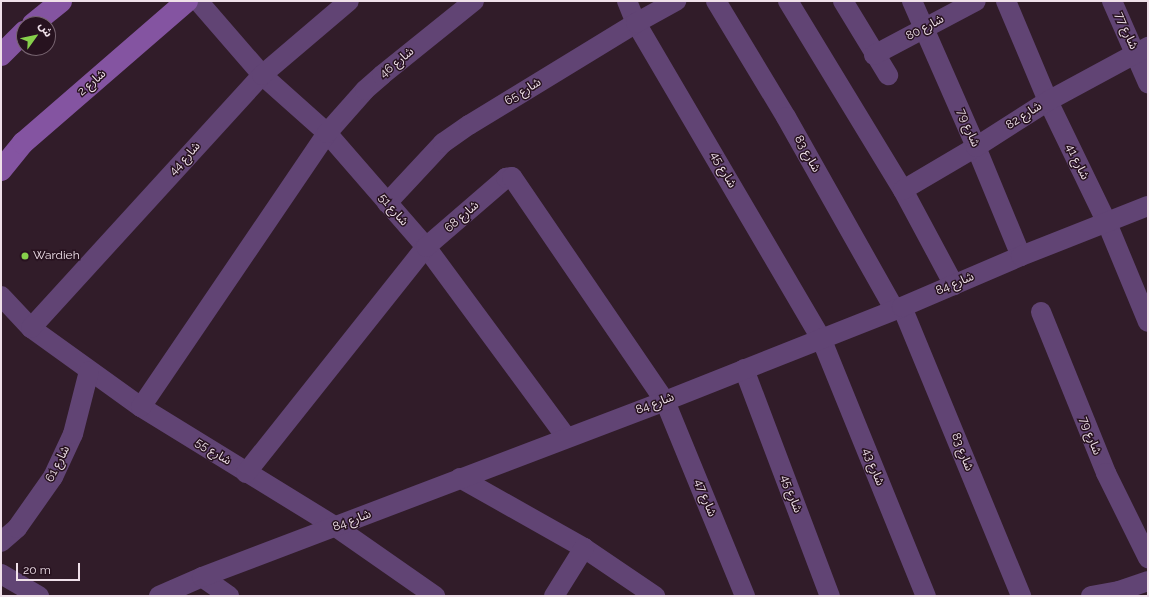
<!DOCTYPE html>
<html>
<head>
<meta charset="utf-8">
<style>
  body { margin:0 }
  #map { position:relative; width:1149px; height:597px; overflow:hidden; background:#311c29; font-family:Raleway,"Noto Sans Arabic",sans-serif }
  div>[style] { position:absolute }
  .minor>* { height:20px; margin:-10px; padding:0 10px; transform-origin:10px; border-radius:10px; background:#614474 }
  .secondary>* { height:22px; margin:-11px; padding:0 11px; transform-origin:11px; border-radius:11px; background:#8454a1 }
  .dots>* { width:11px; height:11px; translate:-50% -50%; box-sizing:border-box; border:2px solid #27121f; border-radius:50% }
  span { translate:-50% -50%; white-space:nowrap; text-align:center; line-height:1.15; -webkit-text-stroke:3px #27121f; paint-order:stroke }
  .street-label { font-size:12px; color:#efe0e9 }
  .poi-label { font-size:12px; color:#efe0e9 }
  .left { translate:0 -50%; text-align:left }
  .frame { position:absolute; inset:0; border:2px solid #efe0e9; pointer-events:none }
  .north { position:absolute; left:16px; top:16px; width:40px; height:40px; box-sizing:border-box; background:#27121f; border:1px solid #776470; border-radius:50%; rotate:57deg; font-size:11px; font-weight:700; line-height:16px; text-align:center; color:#efe0e9 }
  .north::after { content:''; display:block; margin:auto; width:14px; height:18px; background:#86cf4b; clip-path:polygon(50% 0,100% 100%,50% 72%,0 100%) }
  .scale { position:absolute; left:16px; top:563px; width:64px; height:18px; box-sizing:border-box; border:2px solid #efe0e9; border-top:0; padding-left:5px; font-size:12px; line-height:14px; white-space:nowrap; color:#efe0e9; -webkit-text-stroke:3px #27121f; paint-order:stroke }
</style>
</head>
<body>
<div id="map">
  <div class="minor">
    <div style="left:198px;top:1px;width:98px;rotate:49.1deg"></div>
    <div style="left:262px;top:75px;width:87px;rotate:41.7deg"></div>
    <div style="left:327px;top:133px;width:151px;rotate:49deg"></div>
    <div style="left:426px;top:247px;width:237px;rotate:53.6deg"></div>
    <div style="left:627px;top:1px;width:24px;rotate:68deg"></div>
    <div style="left:636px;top:23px;width:365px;rotate:59.6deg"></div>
    <div style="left:821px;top:338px;width:279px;rotate:67.9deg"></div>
    <div style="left:716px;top:1px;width:135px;rotate:58.9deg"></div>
    <div style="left:786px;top:117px;width:220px;rotate:60.6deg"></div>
    <div style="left:788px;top:1px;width:221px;rotate:58.7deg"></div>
    <div style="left:903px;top:190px;width:108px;rotate:61.8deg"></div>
    <div style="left:843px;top:1px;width:87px;rotate:58.7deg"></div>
    <div style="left:912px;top:1px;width:159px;rotate:66.3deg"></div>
    <div style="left:976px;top:147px;width:118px;rotate:67.6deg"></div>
    <div style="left:1006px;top:1px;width:108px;rotate:67.2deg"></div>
    <div style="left:1048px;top:101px;width:136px;rotate:64.2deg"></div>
    <div style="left:1107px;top:223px;width:107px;rotate:67.5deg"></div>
    <div style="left:1112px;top:1px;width:90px;rotate:66.3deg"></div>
    <div style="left:874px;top:55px;width:115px;rotate:-27.9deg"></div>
    <div style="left:903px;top:190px;width:85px;rotate:-30.5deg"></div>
    <div style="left:976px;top:147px;width:85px;rotate:-32.6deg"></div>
    <div style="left:1048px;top:101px;width:114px;rotate:-28.4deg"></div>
    <div style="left:387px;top:203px;width:82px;rotate:-47deg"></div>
    <div style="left:443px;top:143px;width:32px;rotate:-35deg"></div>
    <div style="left:469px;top:125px;width:196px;rotate:-31.4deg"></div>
    <div style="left:636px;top:23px;width:46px;rotate:-28.8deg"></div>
    <div style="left:1px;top:296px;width:44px;rotate:46.8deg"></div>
    <div style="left:31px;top:328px;width:135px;rotate:35.7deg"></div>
    <div style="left:141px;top:407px;width:229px;rotate:31.6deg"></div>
    <div style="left:336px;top:527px;width:121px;rotate:34.9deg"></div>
    <div style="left:902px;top:307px;width:313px;rotate:67.6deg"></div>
    <div style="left:1041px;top:312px;width:174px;rotate:68deg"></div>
    <div style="left:1106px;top:473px;width:95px;rotate:63.7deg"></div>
    <div style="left:31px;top:328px;width:343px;rotate:-47.6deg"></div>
    <div style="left:262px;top:75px;width:114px;rotate:-40.4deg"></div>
    <div style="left:744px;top:369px;width:243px;rotate:69.3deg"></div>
    <div style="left:141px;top:407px;width:331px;rotate:-55.8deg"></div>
    <div style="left:327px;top:133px;width:57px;rotate:-48.5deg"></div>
    <div style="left:365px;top:90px;width:23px;rotate:-41deg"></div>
    <div style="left:382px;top:75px;width:118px;rotate:-38.8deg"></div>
    <div style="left:246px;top:473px;width:289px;rotate:-51.5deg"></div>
    <div style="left:426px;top:247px;width:106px;rotate:-40.8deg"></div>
    <div style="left:506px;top:178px;width:6px;rotate:-9deg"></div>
    <div style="left:512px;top:177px;width:271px;rotate:55.7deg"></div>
    <div style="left:665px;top:401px;width:211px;rotate:67.7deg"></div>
    <div style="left:460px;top:478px;width:142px;rotate:29.4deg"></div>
    <div style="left:584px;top:548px;width:86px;rotate:34.1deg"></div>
    <div style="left:1px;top:542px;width:21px;rotate:-41deg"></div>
    <div style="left:17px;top:528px;width:62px;rotate:-54.8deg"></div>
    <div style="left:53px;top:477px;width:47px;rotate:-65.1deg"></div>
    <div style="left:73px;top:434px;width:65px;rotate:-75.7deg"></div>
    <div style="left:1px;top:574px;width:44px;rotate:30.1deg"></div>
    <div style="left:202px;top:577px;width:33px;rotate:35deg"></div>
    <div style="left:159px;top:596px;width:47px;rotate:-23.8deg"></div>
    <div style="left:202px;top:577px;width:495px;rotate:-20.8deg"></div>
    <div style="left:665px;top:401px;width:255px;rotate:-21.6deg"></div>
    <div style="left:902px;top:307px;width:129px;rotate:-23.2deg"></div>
    <div style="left:1021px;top:256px;width:136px;rotate:-21.5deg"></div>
    <div style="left:554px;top:596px;width:57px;rotate:-58deg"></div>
    <div style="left:1091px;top:596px;width:28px;rotate:-10deg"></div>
    <div style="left:1119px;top:591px;width:31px;rotate:-19deg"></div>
  </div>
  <div class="secondary">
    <div style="left:33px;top:24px;width:36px;rotate:-39deg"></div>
    <div style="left:1px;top:55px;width:33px;rotate:-45deg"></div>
    <div style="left:1px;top:170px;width:35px;rotate:-51deg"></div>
    <div style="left:23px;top:143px;width:217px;rotate:-40.9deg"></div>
  </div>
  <div class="dots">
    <div style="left:25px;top:256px;background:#86cf4b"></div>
  </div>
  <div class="street-label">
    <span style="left:925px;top:28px;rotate:-28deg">شارع 80</span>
    <span style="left:1126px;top:31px;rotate:66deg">شارع 77</span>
    <span style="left:397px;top:63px;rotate:-40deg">شارع 46</span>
    <span style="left:92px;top:83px;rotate:-41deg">شارع 2</span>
    <span style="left:523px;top:92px;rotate:-32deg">شارع 65</span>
    <span style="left:1024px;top:116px;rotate:-33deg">شارع 82</span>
    <span style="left:968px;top:128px;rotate:67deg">شارع 79</span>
    <span style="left:807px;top:154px;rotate:61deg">شارع 83</span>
    <span style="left:185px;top:159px;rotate:-48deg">شارع 44</span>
    <span style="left:1077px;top:162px;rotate:64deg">شارع 41</span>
    <span style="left:723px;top:170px;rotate:60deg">شارع 45</span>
    <span style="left:393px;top:210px;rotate:49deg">شارع 51</span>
    <span style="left:462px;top:217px;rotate:-41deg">شارع 68</span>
    <span style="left:955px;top:284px;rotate:-23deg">شارع 84</span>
    <span style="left:655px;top:404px;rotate:-21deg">شارع 84</span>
    <span style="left:1090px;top:436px;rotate:68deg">شارع 79</span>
    <span style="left:213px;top:452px;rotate:32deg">شارع 55</span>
    <span style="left:962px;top:452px;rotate:68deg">شارع 83</span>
    <span style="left:58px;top:464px;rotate:-63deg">شارع 61</span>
    <span style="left:873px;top:467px;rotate:68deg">شارع 43</span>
    <span style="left:791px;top:494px;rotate:69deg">شارع 45</span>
    <span style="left:705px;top:498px;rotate:68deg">شارع 47</span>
    <span style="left:352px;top:521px;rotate:-21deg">شارع 84</span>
  </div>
  <div class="poi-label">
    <span class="left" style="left:33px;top:256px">Wardieh</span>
  </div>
  <div class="frame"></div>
  <div class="north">ش</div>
  <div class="scale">20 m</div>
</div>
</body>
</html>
